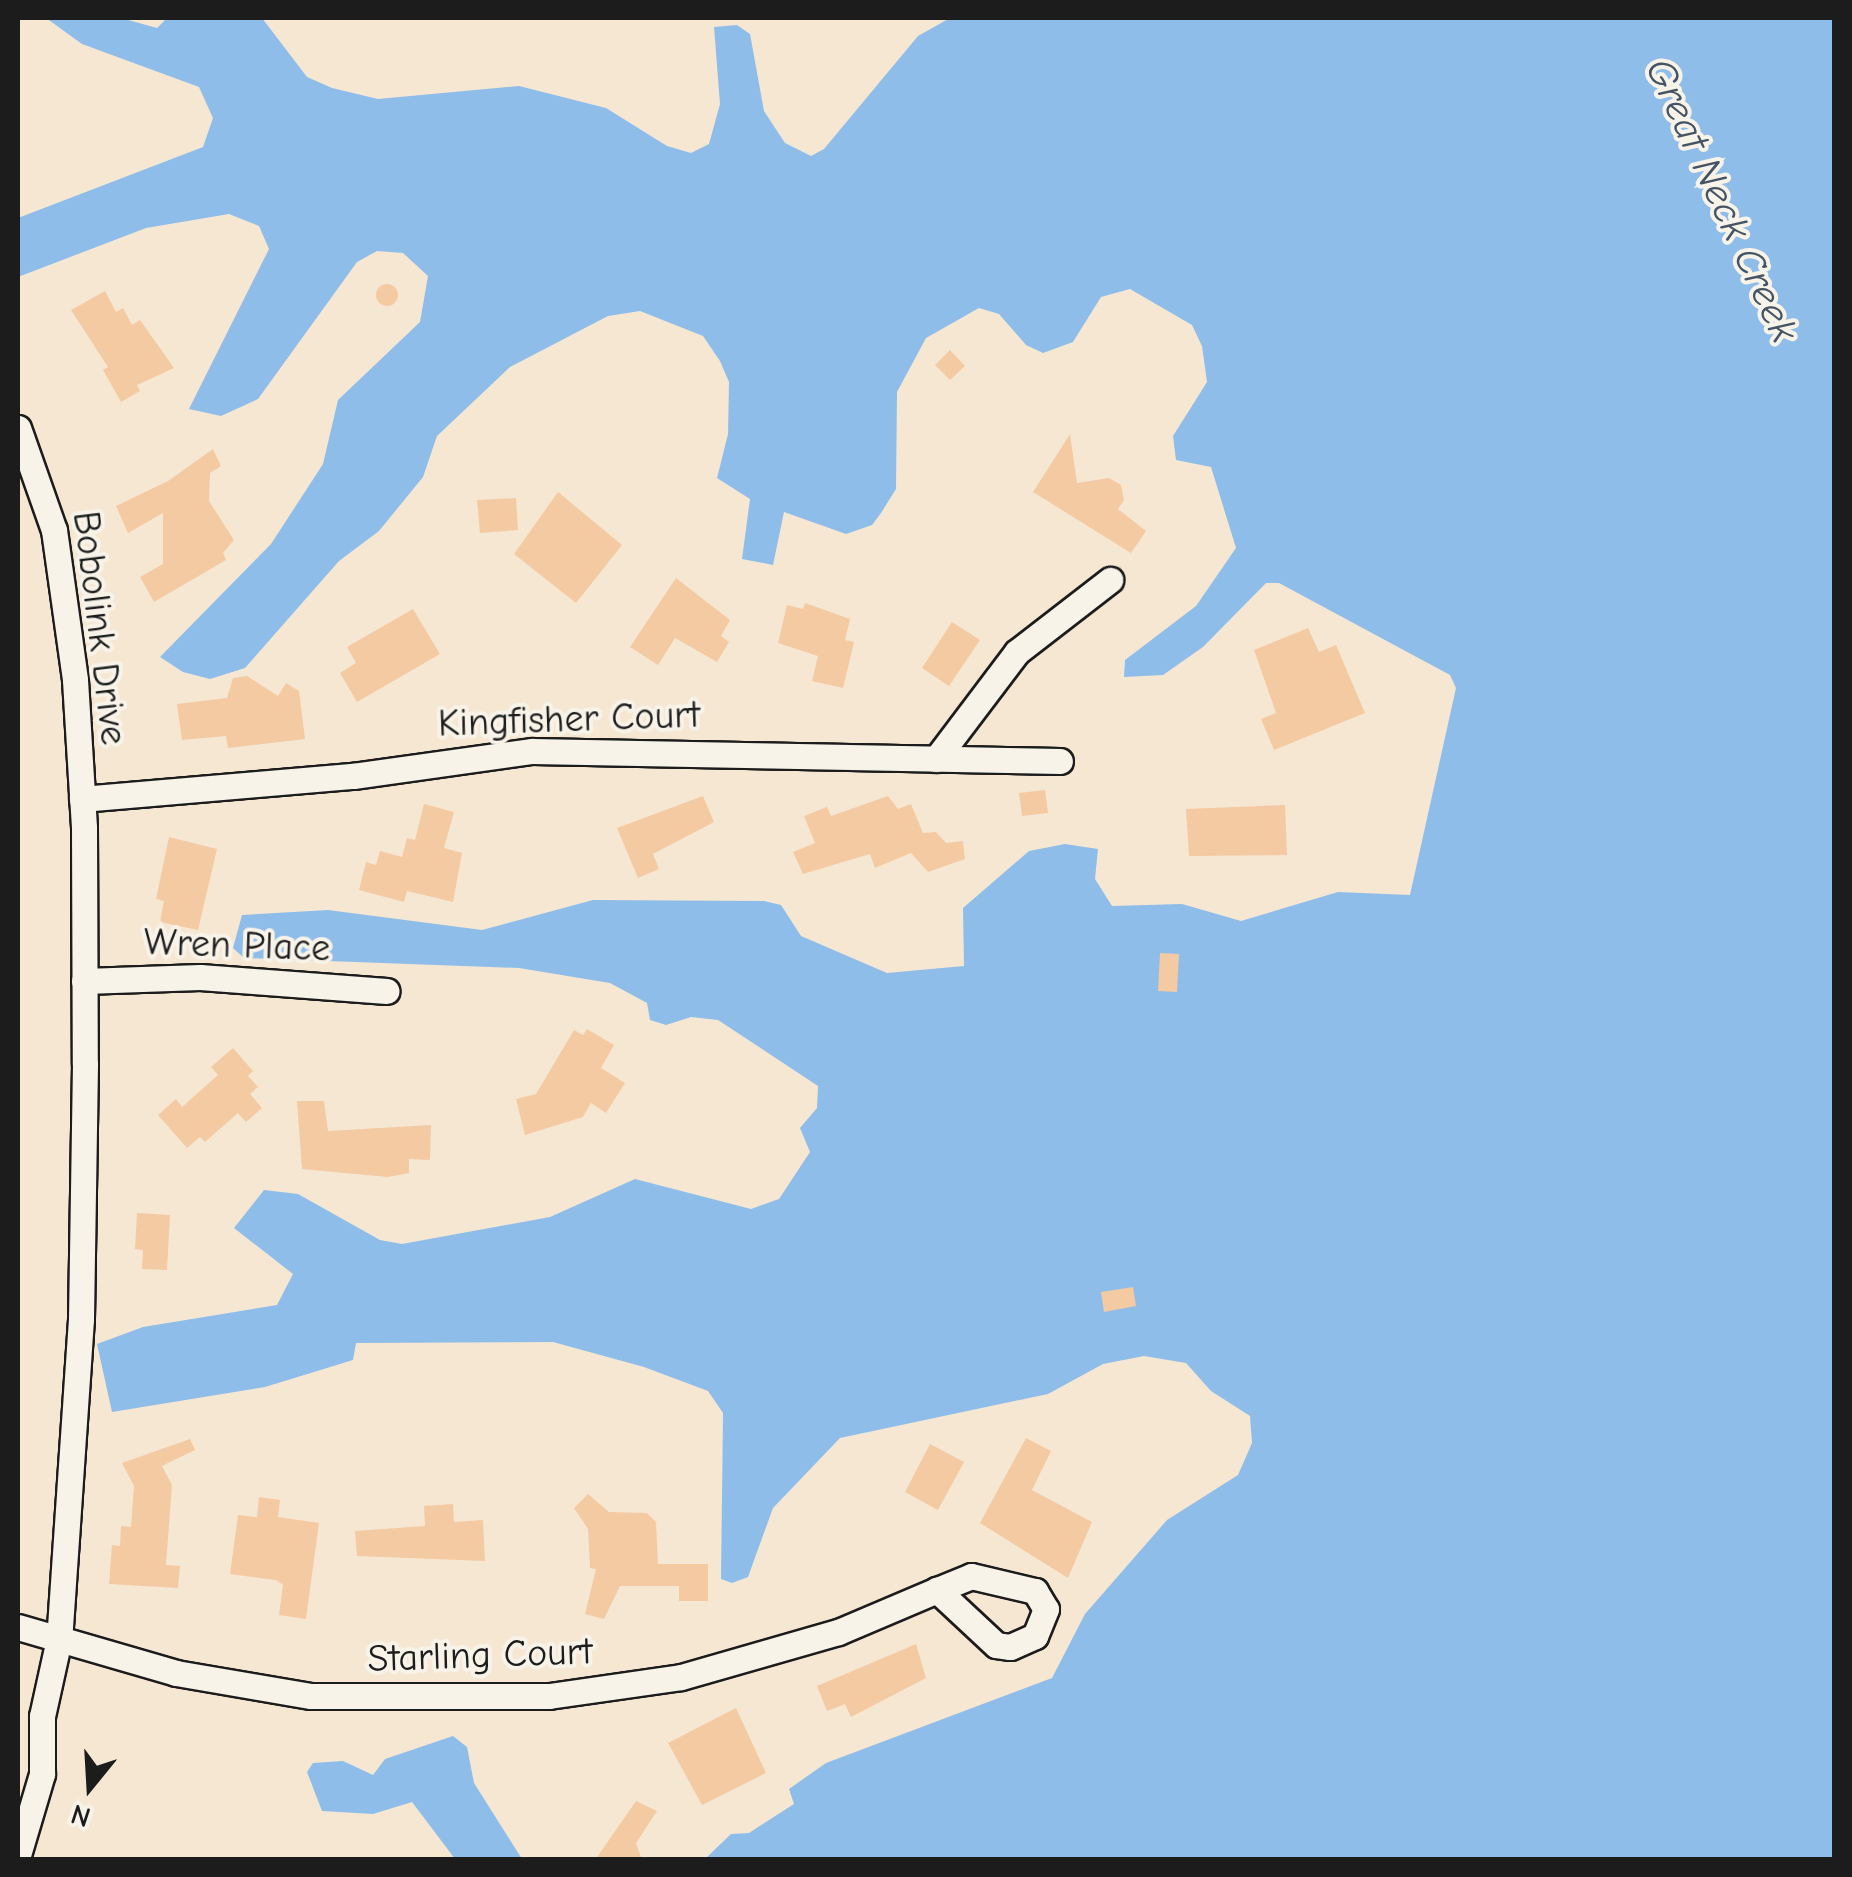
<!DOCTYPE html>
<html>
<head>
<meta charset="utf-8">
<style>
  body { margin:0 }
  #map { position:relative; width:1852px; height:1877px; overflow:hidden; background:#f6e7d3; font-family:"Comic Neue",sans-serif }
  div>[style] { position:absolute }
  .water>* { inset:0; background:#8ebde9 }
  .building>* { inset:0; background:#f4caa3 }
  .round { border-radius:50% }
  .roads { filter:drop-shadow(2px 0 #1c1c1c) drop-shadow(-2px 0 #1c1c1c) drop-shadow(0 2px #1c1c1c) drop-shadow(0 -2px #1c1c1c) }
  .minor>* { height:25px; margin:-12.5px; padding:0 12.5px; transform-origin:12.5px; border-radius:12.5px; background:#f7f3e8 }
  span { translate:-50% -50%; white-space:nowrap; text-align:center; line-height:1.15; -webkit-text-stroke:8px #f7f3e8; paint-order:stroke }
  .street-label { font-size:38px; color:#1c1c1c }
  .water-label { font-size:40px; color:#445464; font-style:italic }
  .frame { position:absolute; inset:0; border:20px solid #1c1c1c; pointer-events:none }
  .north { position:absolute; left:40px; top:1737px; width:100px; height:100px; -webkit-text-stroke:8px #f7f3e8; paint-order:stroke; rotate:198deg; font-size:28px; font-weight:700; line-height:40px; text-align:center; color:#1c1c1c }
  .north::after { content:''; display:block; margin:auto; width:35px; height:45px; background:#1c1c1c; clip-path:polygon(50% 0,100% 100%,50% 72%,0 100%) }
</style>
</head>
<body>
<div id="map">
  <div class="water">
    <div style="clip-path:polygon(46px 18px,121px 18px,157px 28px,167px 18px,262px 18px,307px 77px,332px 88px,378px 99px,519px 86px,606px 108px,667px 146px,691px 153px,709px 144px,720px 104px,714px 27px,737px 25px,750px 34px,764px 111px,785px 143px,811px 156px,824px 149px,918px 36px,950px 18px,1834px 18px,1834px 1859px,705px 1859px,731px 1834px,749px 1833px,794px 1804px,789px 1789px,826px 1763px,1052px 1678px,1085px 1614px,1167px 1520px,1238px 1475px,1252px 1443px,1250px 1416px,1211px 1391px,1186px 1363px,1144px 1356px,1103px 1364px,1048px 1394px,840px 1438px,773px 1508px,748px 1577px,732px 1583px,721px 1579px,723px 1413px,708px 1391px,644px 1367px,553px 1342px,356px 1343px,353px 1360px,265px 1387px,112px 1412px,97px 1344px,143px 1327px,277px 1305px,293px 1274px,234px 1228px,264px 1190px,298px 1194px,380px 1240px,402px 1244px,550px 1217px,635px 1179px,751px 1209px,779px 1199px,810px 1152px,800px 1128px,817px 1108px,818px 1086px,718px 1020px,691px 1017px,666px 1025px,650px 1020px,647px 1003px,610px 983px,519px 968px,244px 958px,233px 948px,242px 915px,328px 910px,482px 930px,593px 900px,764px 901px,781px 905px,801px 936px,887px 973px,964px 966px,963px 908px,1029px 851px,1065px 844px,1098px 849px,1095px 879px,1112px 906px,1182px 904px,1241px 921px,1338px 892px,1410px 895px,1456px 688px,1450px 675px,1279px 583px,1266px 583px,1203px 647px,1163px 675px,1124px 677px,1125px 660px,1196px 606px,1236px 548px,1211px 467px,1176px 460px,1173px 436px,1207px 382px,1202px 346px,1192px 325px,1130px 289px,1101px 297px,1073px 342px,1043px 353px,1026px 345px,999px 314px,979px 308px,926px 338px,897px 392px,896px 489px,881px 513px,872px 525px,846px 534px,784px 512px,773px 565px,742px 559px,750px 499px,717px 478px,728px 434px,729px 382px,720px 361px,703px 336px,640px 311px,608px 316px,510px 367px,437px 436px,423px 477px,379px 531px,339px 561px,245px 668px,210px 679px,183px 672px,160px 657px,271px 544px,323px 464px,338px 400px,420px 322px,428px 276px,403px 253px,377px 251px,357px 262px,258px 399px,221px 416px,189px 409px,269px 249px,259px 226px,229px 214px,146px 228px,18px 277px,18px 218px,203px 147px,213px 118px,199px 87px,82px 44px)"></div>
    <div style="clip-path:polygon(453px 1736px,467px 1747px,474px 1783px,522px 1859px,455px 1859px,412px 1802px,373px 1814px,322px 1811px,307px 1772px,313px 1763px,343px 1761px,373px 1775px,385px 1759px)"></div>
  </div>
  <div class="building">
    <div class="round" style="left:376px;top:284px;width:22px;height:22px"></div>
    <div style="clip-path:polygon(105px 291px,116px 312px,123px 308px,132px 325px,140px 320px,174px 368px,137px 385px,140px 391px,121px 402px,103px 370px,108px 367px,71px 310px)"></div>
    <div style="clip-path:polygon(950px 350px,965px 366px,950px 380px,935px 365px)"></div>
    <div style="clip-path:polygon(1070px 434px,1077px 483px,1109px 478px,1121px 485px,1124px 500px,1118px 509px,1146px 531px,1131px 553px,1033px 492px)"></div>
    <div style="clip-path:polygon(213px 449px,221px 466px,210px 473px,209px 501px,234px 540px,223px 553px,226px 560px,154px 602px,140px 577px,163px 564px,163px 513px,128px 533px,116px 506px,168px 481px)"></div>
    <div style="clip-path:polygon(558px 492px,622px 545px,576px 603px,514px 554px)"></div>
    <div style="clip-path:polygon(516px 498px,518px 530px,480px 533px,477px 500px)"></div>
    <div style="clip-path:polygon(676px 578px,730px 620px,721px 636px,729px 642px,717px 662px,675px 638px,658px 665px,630px 647px)"></div>
    <div style="clip-path:polygon(805px 603px,850px 619px,845px 640px,854px 642px,843px 688px,812px 681px,818px 656px,778px 643px,787px 605px,803px 609px)"></div>
    <div style="clip-path:polygon(413px 609px,440px 654px,357px 702px,340px 673px,356px 663px,347px 647px)"></div>
    <div style="clip-path:polygon(952px 622px,980px 640px,949px 686px,922px 668px)"></div>
    <div style="clip-path:polygon(1308px 628px,1319px 652px,1336px 645px,1365px 713px,1274px 750px,1261px 719px,1276px 713px,1254px 650px)"></div>
    <div style="clip-path:polygon(247px 676px,278px 696px,286px 683px,299px 691px,305px 739px,228px 748px,226px 736px,182px 740px,177px 704px,227px 698px,233px 678px)"></div>
    <div style="clip-path:polygon(1045px 790px,1048px 813px,1022px 816px,1019px 793px)"></div>
    <div style="clip-path:polygon(703px 796px,714px 822px,653px 854px,659px 869px,638px 878px,617px 828px)"></div>
    <div style="clip-path:polygon(888px 796px,898px 809px,911px 804px,923px 833px,936px 832px,946px 843px,963px 841px,965px 859px,928px 872px,911px 853px,875px 868px,870px 854px,803px 874px,793px 852px,815px 843px,804px 816px,827px 807px,831px 816px)"></div>
    <div style="clip-path:polygon(424px 804px,454px 812px,444px 848px,462px 853px,453px 902px,407px 891px,404px 902px,359px 890px,366px 862px,376px 865px,380px 851px,402px 857px,407px 838px,415px 840px)"></div>
    <div style="clip-path:polygon(1285px 805px,1287px 855px,1189px 856px,1186px 809px)"></div>
    <div style="clip-path:polygon(169px 837px,217px 849px,198px 930px,160px 922px,164px 901px,156px 899px)"></div>
    <div style="clip-path:polygon(1160px 953px,1179px 954px,1177px 992px,1158px 991px)"></div>
    <div style="clip-path:polygon(587px 1029px,614px 1045px,601px 1068px,625px 1083px,606px 1113px,591px 1103px,583px 1117px,525px 1135px,516px 1099px,536px 1094px,574px 1030px,583px 1035px)"></div>
    <div style="clip-path:polygon(233px 1048px,253px 1071px,248px 1076px,258px 1087px,250px 1094px,262px 1108px,246px 1122px,238px 1113px,205px 1142px,200px 1137px,187px 1148px,158px 1115px,176px 1099px,182px 1107px,218px 1075px,211px 1067px)"></div>
    <div style="clip-path:polygon(297px 1101px,324px 1101px,328px 1131px,431px 1125px,430px 1160px,409px 1159px,409px 1173px,388px 1177px,302px 1169px)"></div>
    <div style="clip-path:polygon(137px 1213px,170px 1215px,167px 1270px,142px 1269px,143px 1250px,135px 1249px)"></div>
    <div style="clip-path:polygon(1133px 1287px,1136px 1306px,1104px 1312px,1101px 1292px)"></div>
    <div style="clip-path:polygon(1026px 1438px,1051px 1451px,1032px 1490px,1092px 1522px,1068px 1578px,980px 1523px)"></div>
    <div style="clip-path:polygon(190px 1439px,195px 1450px,162px 1466px,172px 1485px,166px 1565px,180px 1566px,178px 1588px,109px 1584px,112px 1545px,120px 1546px,121px 1526px,131px 1527px,134px 1486px,122px 1463px)"></div>
    <div style="clip-path:polygon(930px 1444px,964px 1462px,938px 1510px,905px 1492px)"></div>
    <div style="clip-path:polygon(588px 1494px,609px 1512px,647px 1513px,656px 1522px,658px 1564px,708px 1564px,708px 1601px,679px 1601px,679px 1586px,620px 1586px,604px 1619px,585px 1614px,596px 1569px,590px 1568px,588px 1529px,574px 1508px)"></div>
    <div style="clip-path:polygon(259px 1497px,280px 1500px,278px 1517px,319px 1523px,306px 1619px,279px 1615px,283px 1585px,276px 1580px,230px 1574px,238px 1515px,257px 1517px)"></div>
    <div style="clip-path:polygon(453px 1504px,454px 1522px,483px 1520px,485px 1561px,357px 1556px,355px 1531px,425px 1526px,424px 1506px)"></div>
    <div style="clip-path:polygon(916px 1644px,926px 1678px,851px 1717px,845px 1704px,827px 1711px,817px 1686px)"></div>
    <div style="clip-path:polygon(736px 1708px,766px 1773px,702px 1805px,668px 1743px)"></div>
    <div style="clip-path:polygon(636px 1801px,657px 1811px,636px 1843px,642px 1860px,595px 1860px)"></div>
  </div>
  <div class="roads">
    <div class="minor">
      <div style="left:18px;top:428px;width:108px;rotate:70.6deg"></div>
      <div style="left:54px;top:530px;width:151px;rotate:82deg"></div>
      <div style="left:75px;top:680px;width:148px;rotate:86.5deg"></div>
      <div style="left:84px;top:828px;width:236px;rotate:89.8deg"></div>
      <div style="left:85px;top:1064px;width:255px;rotate:90.9deg"></div>
      <div style="left:81px;top:1319px;width:321px;rotate:93.9deg"></div>
      <div style="left:59px;top:1639px;width:79px;rotate:102.4deg"></div>
      <div style="left:42px;top:1716px;width:58px;rotate:90deg"></div>
      <div style="left:42px;top:1774px;width:84px;rotate:106.5deg"></div>
      <div style="left:936px;top:759px;width:134px;rotate:-52.9deg"></div>
      <div style="left:1017px;top:652px;width:118px;rotate:-37.7deg"></div>
      <div style="left:82px;top:799px;width:272px;rotate:-4.9deg"></div>
      <div style="left:353px;top:776px;width:181px;rotate:-8deg"></div>
      <div style="left:532px;top:751px;width:528px;rotate:1.09deg"></div>
      <div style="left:84px;top:981px;width:116px;rotate:-2deg"></div>
      <div style="left:200px;top:977px;width:187px;rotate:4.3deg"></div>
      <div style="left:971px;top:1576px;width:66px;rotate:13.2deg"></div>
      <div style="left:1035px;top:1591px;width:21px;rotate:59deg"></div>
      <div style="left:1046px;top:1609px;width:29px;rotate:112deg"></div>
      <div style="left:1035px;top:1636px;width:27px;rotate:156deg"></div>
      <div style="left:1010px;top:1647px;width:14px;rotate:-172deg"></div>
      <div style="left:996px;top:1645px;width:81px;rotate:-137deg"></div>
      <div style="left:937px;top:1590px;width:37px;rotate:-22deg"></div>
      <div style="left:18px;top:1627px;width:165px;rotate:16.2deg"></div>
      <div style="left:176px;top:1673px;width:137px;rotate:9.7deg"></div>
      <div style="left:311px;top:1696px;width:238px"></div>
      <div style="left:549px;top:1696px;width:133px;rotate:-8.2deg"></div>
      <div style="left:681px;top:1677px;width:163px;rotate:-16deg"></div>
      <div style="left:838px;top:1632px;width:108px;rotate:-23deg"></div>
    </div>
  </div>
  <div class="street-label">
    <span style="left:99px;top:628px;rotate:83deg">Bobolink Drive</span>
    <span style="left:569px;top:720px;rotate:-2deg">Kingfisher Court</span>
    <span style="left:237px;top:946px;rotate:2deg">Wren Place</span>
    <span style="left:480px;top:1656px;rotate:-2deg">Starling Court</span>
  </div>
  <div class="water-label">
    <span style="left:1722px;top:200px;rotate:65deg">Great Neck Creek</span>
  </div>
  <div class="frame"></div>
  <div class="north">N</div>
</div>
</body>
</html>
